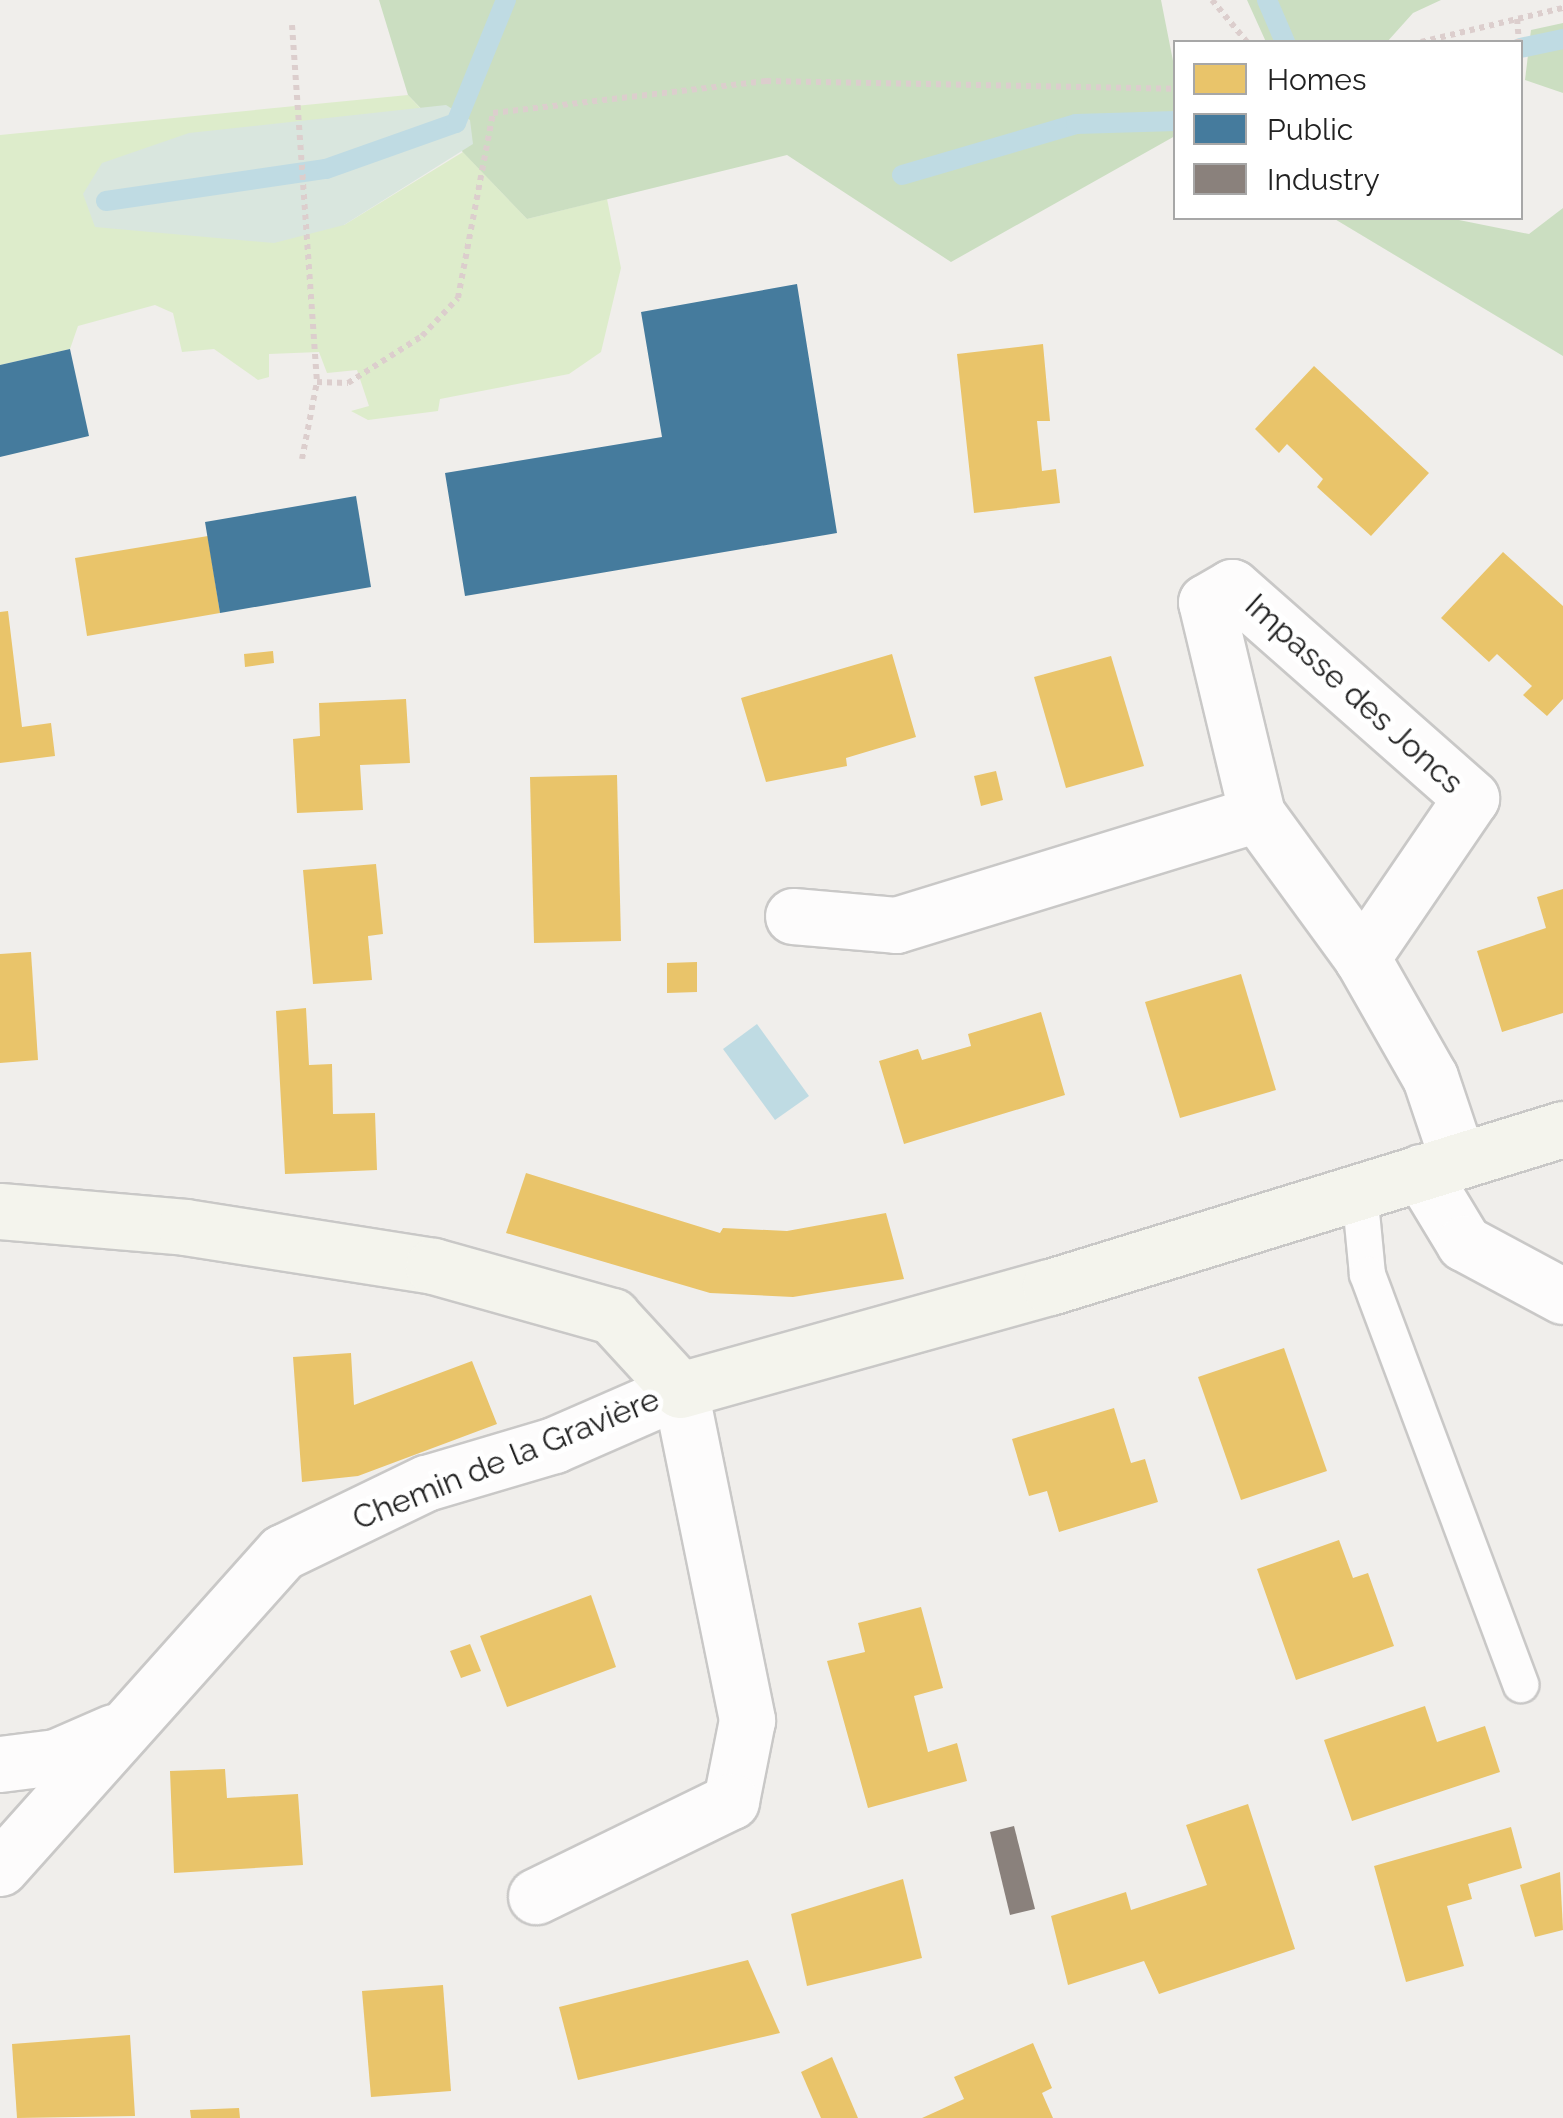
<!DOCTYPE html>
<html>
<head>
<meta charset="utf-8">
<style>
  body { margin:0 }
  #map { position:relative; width:1563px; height:2118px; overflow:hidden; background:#f0eeeb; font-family:Raleway,sans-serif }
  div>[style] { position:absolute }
  .grass>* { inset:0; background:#ddeccb }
  .forest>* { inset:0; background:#cbdec1 }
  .wetland>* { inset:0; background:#d9e6de }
  .water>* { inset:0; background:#bfdbe3 }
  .homes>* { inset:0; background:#e9c46a }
  .public>* { inset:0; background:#457b9d }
  .industry>* { inset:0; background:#8a817c }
  .stream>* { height:20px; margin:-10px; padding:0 10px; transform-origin:10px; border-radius:10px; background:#bfdbe3 }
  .path>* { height:6px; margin-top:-3px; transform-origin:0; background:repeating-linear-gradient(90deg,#dccecd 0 5px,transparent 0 10px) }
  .roads { filter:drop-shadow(2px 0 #c9c8c7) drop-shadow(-2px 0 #c9c8c7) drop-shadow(0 2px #c9c8c7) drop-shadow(0 -2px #c9c8c7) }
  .lane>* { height:35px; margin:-17.5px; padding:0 17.5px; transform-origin:17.5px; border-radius:17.5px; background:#fdfcfc }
  .street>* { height:55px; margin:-27.5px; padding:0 27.5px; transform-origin:27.5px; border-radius:27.5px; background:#fdfcfc }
  .secondary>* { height:55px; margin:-27.5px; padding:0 27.5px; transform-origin:27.5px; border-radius:27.5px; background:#f4f4ed }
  span { translate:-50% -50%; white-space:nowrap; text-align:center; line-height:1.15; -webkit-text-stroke:10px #fff; paint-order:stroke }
  .street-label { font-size:32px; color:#222 }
  .legend { position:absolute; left:1173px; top:40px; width:350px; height:180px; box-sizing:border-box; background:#fff; border:2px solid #a7a7a7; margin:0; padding:12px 18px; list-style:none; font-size:30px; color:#222 }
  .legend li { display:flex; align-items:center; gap:20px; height:50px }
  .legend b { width:50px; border:2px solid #a7a7a7 }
</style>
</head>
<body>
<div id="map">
  <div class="grass">
    <div style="clip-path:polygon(408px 95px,421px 109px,310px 124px,344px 225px,463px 152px,527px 219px,607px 199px,621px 268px,601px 352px,569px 374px,440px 399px,438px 411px,368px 420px,351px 411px,369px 406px,357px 370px,327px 373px,319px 352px,269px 354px,269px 377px,258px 380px,214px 349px,182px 352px,173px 313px,155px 305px,78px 326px,70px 349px,0 365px,0 135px)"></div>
  </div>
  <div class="forest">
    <div style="clip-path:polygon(379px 0,1161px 0,1175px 71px,1175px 136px,951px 262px,787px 155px,527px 219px,408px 95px)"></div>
    <div style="clip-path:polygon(1247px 0,1441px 0,1413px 13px,1387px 42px,1266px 42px)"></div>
    <div style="clip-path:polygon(1563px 23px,1563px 93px,1525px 80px,1531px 30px)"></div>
    <div style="clip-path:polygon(1563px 208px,1563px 356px,1333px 218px,1449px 218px,1529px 234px)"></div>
  </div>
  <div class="wetland">
    <div style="clip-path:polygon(446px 105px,470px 120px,473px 144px,344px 225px,274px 243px,95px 227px,83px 194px,102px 163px,189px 133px)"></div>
  </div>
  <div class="water">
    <div style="clip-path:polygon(757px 1024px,809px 1096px,775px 1120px,723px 1049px)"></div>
  </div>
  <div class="homes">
    <div style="clip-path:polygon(1043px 344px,1050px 421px,1037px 421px,1042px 471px,1056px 469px,1060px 503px,974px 513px,957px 354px)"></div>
    <div style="clip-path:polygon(1314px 366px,1429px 473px,1371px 536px,1317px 487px,1323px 479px,1287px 444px,1279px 453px,1255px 429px)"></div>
    <div style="clip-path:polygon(208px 536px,220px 613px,87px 636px,75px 558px)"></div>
    <div style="clip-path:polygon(1503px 552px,1563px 606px,1563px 699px,1547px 716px,1523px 695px,1532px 686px,1497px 654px,1489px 662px,1441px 618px)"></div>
    <div style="clip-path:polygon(8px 611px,22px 727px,51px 723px,55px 756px,0 763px,0 612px)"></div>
    <div style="clip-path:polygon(273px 651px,274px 663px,245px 667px,244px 654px)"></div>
    <div style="clip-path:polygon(892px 654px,916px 737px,846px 758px,847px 766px,766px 782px,741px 698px)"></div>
    <div style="clip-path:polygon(1111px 656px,1144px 766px,1066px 788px,1034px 677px)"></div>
    <div style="clip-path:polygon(406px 699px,410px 763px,360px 765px,363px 810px,297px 813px,293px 739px,320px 736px,319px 703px)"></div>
    <div style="clip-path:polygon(996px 771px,1003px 800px,981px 806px,974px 776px)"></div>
    <div style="clip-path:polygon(617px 775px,621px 941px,534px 943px,530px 777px)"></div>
    <div style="clip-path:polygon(376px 864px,383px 934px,368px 936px,372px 980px,313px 984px,303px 870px)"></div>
    <div style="clip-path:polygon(1563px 889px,1563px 1013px,1502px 1032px,1477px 951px,1546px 928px,1537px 897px)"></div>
    <div style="clip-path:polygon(31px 952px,38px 1060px,0 1063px,0 954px)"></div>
    <div style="clip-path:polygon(697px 962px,697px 992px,667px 993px,667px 963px)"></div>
    <div style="clip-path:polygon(1241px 974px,1276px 1090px,1180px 1118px,1145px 1002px)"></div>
    <div style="clip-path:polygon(306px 1008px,309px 1065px,332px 1064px,333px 1114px,375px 1113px,377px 1170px,285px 1174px,276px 1011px)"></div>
    <div style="clip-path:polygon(1041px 1012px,1065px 1095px,904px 1144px,879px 1061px,918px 1049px,922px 1060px,971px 1046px,968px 1034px)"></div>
    <div style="clip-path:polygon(526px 1173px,720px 1233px,723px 1228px,787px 1231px,886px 1213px,904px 1279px,793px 1297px,710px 1293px,506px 1233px)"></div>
    <div style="clip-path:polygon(1284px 1348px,1327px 1471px,1241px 1500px,1198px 1377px)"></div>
    <div style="clip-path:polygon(351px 1353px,354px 1405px,472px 1361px,497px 1424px,358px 1476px,302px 1482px,293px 1357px)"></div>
    <div style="clip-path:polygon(1114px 1408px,1131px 1463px,1145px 1459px,1158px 1502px,1059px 1532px,1047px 1491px,1029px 1496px,1012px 1439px)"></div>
    <div style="clip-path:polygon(1339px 1540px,1353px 1578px,1368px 1573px,1394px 1646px,1296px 1680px,1257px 1569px)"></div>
    <div style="clip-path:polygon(591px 1595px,616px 1667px,507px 1707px,480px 1636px)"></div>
    <div style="clip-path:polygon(921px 1607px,943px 1688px,914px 1696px,928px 1752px,957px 1743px,967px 1781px,868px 1808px,827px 1661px,865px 1652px,858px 1623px)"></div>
    <div style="clip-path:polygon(470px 1644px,481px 1671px,461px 1678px,450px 1651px)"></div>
    <div style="clip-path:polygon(1425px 1706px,1437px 1742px,1485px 1726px,1500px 1772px,1352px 1821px,1324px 1740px)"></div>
    <div style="clip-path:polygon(225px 1769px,227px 1798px,298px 1794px,303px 1865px,174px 1873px,170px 1771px)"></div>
    <div style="clip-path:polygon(1248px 1804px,1295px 1949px,1159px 1994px,1144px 1961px,1068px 1985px,1051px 1916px,1126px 1892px,1131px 1910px,1207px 1885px,1186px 1825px)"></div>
    <div style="clip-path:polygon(1511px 1827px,1522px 1868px,1468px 1884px,1472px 1899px,1447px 1906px,1464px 1966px,1406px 1982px,1374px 1866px)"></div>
    <div style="clip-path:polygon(1560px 1872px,1563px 1930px,1535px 1937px,1520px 1885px)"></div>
    <div style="clip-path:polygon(903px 1879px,922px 1958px,807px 1986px,791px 1914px)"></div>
    <div style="clip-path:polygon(748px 1960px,780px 2033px,578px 2080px,559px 2007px)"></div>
    <div style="clip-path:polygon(443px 1985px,451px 2091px,371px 2097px,362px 1991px)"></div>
    <div style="clip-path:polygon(130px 2035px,135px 2116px,17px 2118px,12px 2044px)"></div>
    <div style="clip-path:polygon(1033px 2043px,1052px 2088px,1042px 2093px,1053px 2118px,922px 2118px,964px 2099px,954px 2077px)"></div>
    <div style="clip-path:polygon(832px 2057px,858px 2118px,821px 2118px,801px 2072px)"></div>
    <div style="clip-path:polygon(239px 2108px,240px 2118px,191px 2118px,190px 2110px)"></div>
  </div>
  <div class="public">
    <div style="clip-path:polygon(797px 284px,837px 533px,465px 596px,445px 473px,662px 437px,641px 312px)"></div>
    <div style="clip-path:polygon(70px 349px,89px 436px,0 457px,0 365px)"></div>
    <div style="clip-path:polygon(356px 496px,371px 587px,220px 613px,205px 522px)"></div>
  </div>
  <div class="industry">
    <div style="clip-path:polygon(1014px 1826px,1035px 1909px,1010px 1915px,990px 1832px)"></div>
  </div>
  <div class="stream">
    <div style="left:1267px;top:0;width:46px;rotate:66.8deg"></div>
    <div style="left:1520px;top:48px;width:44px;rotate:-11.8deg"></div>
    <div style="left:902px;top:175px;width:181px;rotate:-16.3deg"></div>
    <div style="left:1076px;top:124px;width:100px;rotate:-1.7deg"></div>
    <div style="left:106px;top:201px;width:222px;rotate:-8.3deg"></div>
    <div style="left:326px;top:169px;width:138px;rotate:-19.5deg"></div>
    <div style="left:456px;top:123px;width:133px;rotate:-67.9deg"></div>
  </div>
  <div class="path">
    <div style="left:1212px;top:0;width:55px;rotate:50.2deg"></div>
    <div style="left:1517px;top:19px;width:23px;rotate:85deg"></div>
    <div style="left:292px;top:25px;width:358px;rotate:86deg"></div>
    <div style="left:317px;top:382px;width:31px;rotate:2deg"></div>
    <div style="left:348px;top:383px;width:88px;rotate:-32.4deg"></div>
    <div style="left:422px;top:336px;width:52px;rotate:-46.5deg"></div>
    <div style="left:458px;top:298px;width:188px;rotate:-79.3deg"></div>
    <div style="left:493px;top:113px;width:275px;rotate:-6.7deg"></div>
    <div style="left:766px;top:81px;width:410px;rotate:1.1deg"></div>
    <div style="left:1421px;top:42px;width:146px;rotate:-13.5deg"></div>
    <div style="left:302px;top:459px;width:78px;rotate:-79deg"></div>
  </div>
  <div class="roads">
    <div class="lane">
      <div style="left:1359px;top:1191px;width:83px;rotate:84.5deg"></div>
      <div style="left:1367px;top:1274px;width:438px;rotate:69.5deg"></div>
    </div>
    <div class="street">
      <div style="left:1257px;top:814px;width:178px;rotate:53.9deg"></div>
      <div style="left:793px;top:916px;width:103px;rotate:5deg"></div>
      <div style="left:896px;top:925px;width:378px;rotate:-17.1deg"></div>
      <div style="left:1257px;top:814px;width:218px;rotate:-103.5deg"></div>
      <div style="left:1206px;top:602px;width:30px;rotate:-30deg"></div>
      <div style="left:1232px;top:587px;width:319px;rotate:41.4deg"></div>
      <div style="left:1471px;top:798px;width:194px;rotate:124.3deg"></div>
      <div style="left:1362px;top:958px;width:137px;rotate:60.3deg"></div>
      <div style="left:1430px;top:1077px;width:88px;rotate:71.4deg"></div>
      <div style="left:1421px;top:1172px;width:83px;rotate:58.8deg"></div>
      <div style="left:1464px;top:1243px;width:112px;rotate:28.2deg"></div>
      <div style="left:0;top:1764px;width:56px;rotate:-7.1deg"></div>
      <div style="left:56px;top:1757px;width:62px;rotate:-23.7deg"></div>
      <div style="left:0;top:1868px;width:424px;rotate:-48.2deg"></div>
      <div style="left:283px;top:1552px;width:159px;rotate:-25.8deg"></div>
      <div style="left:426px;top:1483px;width:134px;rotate:-16.5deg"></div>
      <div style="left:554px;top:1445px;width:137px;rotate:-23.6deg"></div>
      <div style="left:680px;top:1390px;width:337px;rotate:78.5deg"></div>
      <div style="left:747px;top:1720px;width:83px;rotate:101.2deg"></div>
      <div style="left:731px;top:1801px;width:217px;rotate:154deg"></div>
    </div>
    <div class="secondary">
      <div style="left:0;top:1211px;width:186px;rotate:4.9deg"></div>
      <div style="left:185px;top:1227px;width:251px;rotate:8.9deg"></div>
      <div style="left:433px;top:1266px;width:186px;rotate:15.6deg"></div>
      <div style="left:612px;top:1316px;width:100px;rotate:47.4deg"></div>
      <div style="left:680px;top:1390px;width:384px;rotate:-15.6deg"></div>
      <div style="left:1050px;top:1287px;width:537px;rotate:-17.12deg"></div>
    </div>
  </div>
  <div class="street-label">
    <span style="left:1354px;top:694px;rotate:42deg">Impasse des Joncs</span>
    <span style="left:506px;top:1459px;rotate:-22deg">Chemin de la Gravière</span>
  </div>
  <ul class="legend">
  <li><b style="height:28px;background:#e9c46a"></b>Homes</li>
  <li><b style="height:28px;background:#457b9d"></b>Public</li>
  <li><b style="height:28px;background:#8a817c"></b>Industry</li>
  </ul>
</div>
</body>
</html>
